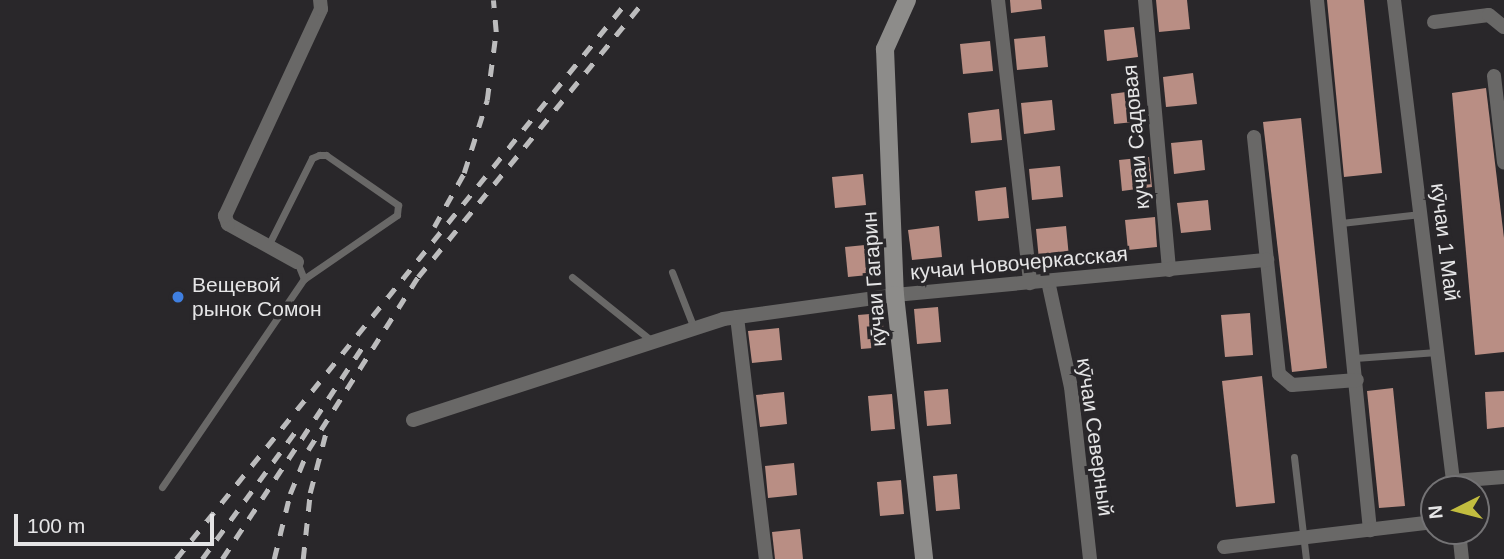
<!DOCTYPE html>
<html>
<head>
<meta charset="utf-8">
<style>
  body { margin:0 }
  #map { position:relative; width:1504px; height:559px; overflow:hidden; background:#29272a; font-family:Arial,sans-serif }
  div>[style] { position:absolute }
  .building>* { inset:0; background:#b98e84 }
  .service>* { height:7px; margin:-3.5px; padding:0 3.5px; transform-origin:3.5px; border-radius:3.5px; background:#696867 }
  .minor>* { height:14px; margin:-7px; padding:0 7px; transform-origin:7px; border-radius:7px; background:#696867 }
  .secondary>* { height:18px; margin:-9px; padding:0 9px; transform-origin:9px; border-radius:9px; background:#8d8c8a }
  .rail>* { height:4.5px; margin-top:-2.25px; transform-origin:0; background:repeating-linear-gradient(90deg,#bcbcbd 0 12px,transparent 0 24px) }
  .dots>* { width:19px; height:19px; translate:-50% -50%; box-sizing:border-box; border:4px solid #29272a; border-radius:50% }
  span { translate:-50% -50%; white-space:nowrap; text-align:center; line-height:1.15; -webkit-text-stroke:7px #29272a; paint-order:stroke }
  .street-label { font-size:21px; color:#e5e5e6 }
  .poi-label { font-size:21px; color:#e5e5e6 }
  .left { translate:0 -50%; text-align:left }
  .north { position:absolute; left:1420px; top:475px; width:70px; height:70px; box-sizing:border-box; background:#29272a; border:2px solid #747375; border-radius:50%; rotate:264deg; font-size:19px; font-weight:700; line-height:28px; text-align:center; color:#e5e5e6 }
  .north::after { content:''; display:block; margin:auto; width:24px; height:32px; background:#c2bd3f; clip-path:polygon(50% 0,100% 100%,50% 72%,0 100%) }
  .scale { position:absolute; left:14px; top:514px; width:200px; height:32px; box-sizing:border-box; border:4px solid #e5e5e6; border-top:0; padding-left:9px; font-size:21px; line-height:24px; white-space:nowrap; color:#e5e5e6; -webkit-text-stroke:5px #29272a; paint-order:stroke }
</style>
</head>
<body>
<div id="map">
  <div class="building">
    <div style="clip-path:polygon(1010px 0,1041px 0,1042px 9px,1011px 13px)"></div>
    <div style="clip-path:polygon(1156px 0,1187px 0,1190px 29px,1159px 32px)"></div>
    <div style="clip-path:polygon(1327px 0,1364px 0,1382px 173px,1344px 177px)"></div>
    <div style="clip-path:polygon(1134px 27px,1138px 57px,1107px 61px,1104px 30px)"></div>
    <div style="clip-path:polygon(1045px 36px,1048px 67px,1017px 70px,1014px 39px)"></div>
    <div style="clip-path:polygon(990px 41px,993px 71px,963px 74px,960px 44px)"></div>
    <div style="clip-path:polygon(1193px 73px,1197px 104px,1166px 107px,1163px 77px)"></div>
    <div style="clip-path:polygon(1486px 88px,1504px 238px,1504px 352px,1475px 355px,1452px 93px)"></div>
    <div style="clip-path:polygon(1141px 90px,1144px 121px,1114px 124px,1111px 94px)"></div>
    <div style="clip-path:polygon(1052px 100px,1055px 130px,1024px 134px,1021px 103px)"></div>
    <div style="clip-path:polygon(999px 109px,1002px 140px,971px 143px,968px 113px)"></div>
    <div style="clip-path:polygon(1301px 118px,1327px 368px,1292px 372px,1263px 122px)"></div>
    <div style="clip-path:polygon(1202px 140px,1205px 170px,1174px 174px,1171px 143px)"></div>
    <div style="clip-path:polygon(1149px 157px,1152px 187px,1122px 191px,1119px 160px)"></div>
    <div style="clip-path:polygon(1060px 166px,1063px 197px,1032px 200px,1029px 169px)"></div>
    <div style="clip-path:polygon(863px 174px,866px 205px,835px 208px,832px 177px)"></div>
    <div style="clip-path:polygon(1006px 187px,1009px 218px,978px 221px,975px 191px)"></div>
    <div style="clip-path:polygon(1208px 200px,1211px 230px,1181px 233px,1177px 203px)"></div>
    <div style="clip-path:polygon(1155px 217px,1157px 247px,1128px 250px,1125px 220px)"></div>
    <div style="clip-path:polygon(939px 226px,942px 257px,912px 260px,908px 230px)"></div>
    <div style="clip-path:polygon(1066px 226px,1069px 257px,1039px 260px,1036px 229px)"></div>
    <div style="clip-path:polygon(875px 244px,878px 274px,848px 277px,845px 247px)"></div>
    <div style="clip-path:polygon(938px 307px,941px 342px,917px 344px,914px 309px)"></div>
    <div style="clip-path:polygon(882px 313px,885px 347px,861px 349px,858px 315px)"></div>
    <div style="clip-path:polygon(1250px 313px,1253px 355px,1225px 357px,1221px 315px)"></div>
    <div style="clip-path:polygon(779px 328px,782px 360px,752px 363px,748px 331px)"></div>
    <div style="clip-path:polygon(1262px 376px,1275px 503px,1236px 507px,1222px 381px)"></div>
    <div style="clip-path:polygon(1393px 388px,1405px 506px,1379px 508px,1367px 391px)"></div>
    <div style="clip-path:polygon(948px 389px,951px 424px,927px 426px,924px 391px)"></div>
    <div style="clip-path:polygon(1504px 391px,1504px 427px,1487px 429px,1485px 392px)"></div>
    <div style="clip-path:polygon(784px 392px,787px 424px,760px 427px,756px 395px)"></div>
    <div style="clip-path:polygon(892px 394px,895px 429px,871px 431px,868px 396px)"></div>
    <div style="clip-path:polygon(794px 463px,797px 495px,768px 498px,765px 466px)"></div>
    <div style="clip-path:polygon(957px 474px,960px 509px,936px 511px,933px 476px)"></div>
    <div style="clip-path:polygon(901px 480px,904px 514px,880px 516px,877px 482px)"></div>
    <div style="clip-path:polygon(800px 529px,803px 559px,775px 559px,772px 532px)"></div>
  </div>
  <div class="service">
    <div style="left:1341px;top:223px;width:80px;rotate:-6.5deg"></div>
    <div style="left:268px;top:246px;width:98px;rotate:-63.4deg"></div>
    <div style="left:312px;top:158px;width:8px;rotate:-23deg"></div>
    <div style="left:319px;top:155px;width:7px"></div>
    <div style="left:326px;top:155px;width:88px;rotate:34.8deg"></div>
    <div style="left:398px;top:205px;width:10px;rotate:96deg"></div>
    <div style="left:397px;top:215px;width:113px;rotate:145.5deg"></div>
    <div style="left:672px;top:272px;width:60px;rotate:68.6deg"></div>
    <div style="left:572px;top:277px;width:104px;rotate:38.7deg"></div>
    <div style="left:1355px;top:358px;width:82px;rotate:-4.2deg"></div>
    <div style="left:1294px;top:457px;width:103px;rotate:83.3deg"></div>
    <div style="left:162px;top:487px;width:252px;rotate:-55.7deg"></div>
    <div style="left:304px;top:279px;width:18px;rotate:-112deg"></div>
  </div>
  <div class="minor">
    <div style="left:998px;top:0;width:285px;rotate:83.5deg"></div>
    <div style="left:1145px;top:0;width:271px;rotate:84.9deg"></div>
    <div style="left:1317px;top:0;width:533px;rotate:84.29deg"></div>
    <div style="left:1394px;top:0;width:493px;rotate:83deg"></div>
    <div style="left:1434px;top:22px;width:55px;rotate:-7.3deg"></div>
    <div style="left:1489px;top:15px;width:19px;rotate:39deg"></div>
    <div style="left:1494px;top:76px;width:87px;rotate:83.4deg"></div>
    <div style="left:1254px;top:137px;width:238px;rotate:84deg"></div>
    <div style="left:1279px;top:374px;width:17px;rotate:40deg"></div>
    <div style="left:1292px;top:385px;width:65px;rotate:-4.4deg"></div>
    <div style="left:297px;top:262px;width:79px;rotate:-151.2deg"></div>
    <div style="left:228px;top:224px;width:9px;rotate:-111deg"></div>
    <div style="left:225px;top:216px;width:228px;rotate:-65.1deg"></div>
    <div style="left:321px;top:9px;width:9px;rotate:-96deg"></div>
    <div style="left:1048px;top:281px;width:108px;rotate:77.8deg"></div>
    <div style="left:1071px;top:387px;width:173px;rotate:83.7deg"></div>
    <div style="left:737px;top:317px;width:244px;rotate:83.2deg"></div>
    <div style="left:413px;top:420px;width:326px;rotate:-18deg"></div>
    <div style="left:723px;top:319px;width:174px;rotate:-7.9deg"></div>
    <div style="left:895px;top:295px;width:374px;rotate:-5.4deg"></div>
    <div style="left:1453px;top:481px;width:51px;rotate:-4.5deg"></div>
    <div style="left:1459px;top:531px;width:28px;rotate:84deg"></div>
    <div style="left:1224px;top:547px;width:211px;rotate:-6.8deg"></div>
  </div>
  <div class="secondary">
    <div style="left:907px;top:0;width:54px;rotate:114.2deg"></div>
    <div style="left:885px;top:49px;width:246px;rotate:87.7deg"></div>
    <div style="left:895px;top:295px;width:266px;rotate:83.7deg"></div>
  </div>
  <div class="rail">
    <div style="left:434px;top:227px;width:62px;rotate:-60.9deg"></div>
    <div style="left:464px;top:173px;width:77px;rotate:-72.5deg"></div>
    <div style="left:487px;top:100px;width:69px;rotate:-82.5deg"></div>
    <div style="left:496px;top:32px;width:32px;rotate:-95deg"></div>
    <div style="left:176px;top:559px;width:719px;rotate:-51.04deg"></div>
    <div style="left:202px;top:559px;width:157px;rotate:-53.8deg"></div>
    <div style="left:222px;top:559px;width:255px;rotate:-56.5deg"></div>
    <div style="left:274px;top:559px;width:67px;rotate:-76.2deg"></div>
    <div style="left:290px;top:494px;width:48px;rotate:-67.8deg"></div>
    <div style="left:308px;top:450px;width:205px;rotate:-57.6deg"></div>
    <div style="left:418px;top:277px;width:358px;rotate:-50.7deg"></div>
    <div style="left:303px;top:559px;width:66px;rotate:-83.9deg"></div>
    <div style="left:310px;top:493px;width:63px;rotate:-75.3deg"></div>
  </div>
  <div class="dots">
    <div style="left:178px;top:297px;background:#3f7fe0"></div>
  </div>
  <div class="street-label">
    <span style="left:1136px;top:137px;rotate:-95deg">кучаи Садовая</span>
    <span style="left:1445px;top:242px;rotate:83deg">кӯчаи 1 Май</span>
    <span style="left:1019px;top:263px;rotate:-5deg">кучаи Новочеркасская</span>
    <span style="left:874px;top:279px;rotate:-94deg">кӯчаи Гагарин</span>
    <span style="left:1095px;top:437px;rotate:82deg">кӯчаи Северный</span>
  </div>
  <div class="poi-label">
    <span class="left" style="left:192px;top:297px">Вещевой<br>рынок Сомон</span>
  </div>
  <div class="north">N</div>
  <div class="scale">100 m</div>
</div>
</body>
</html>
